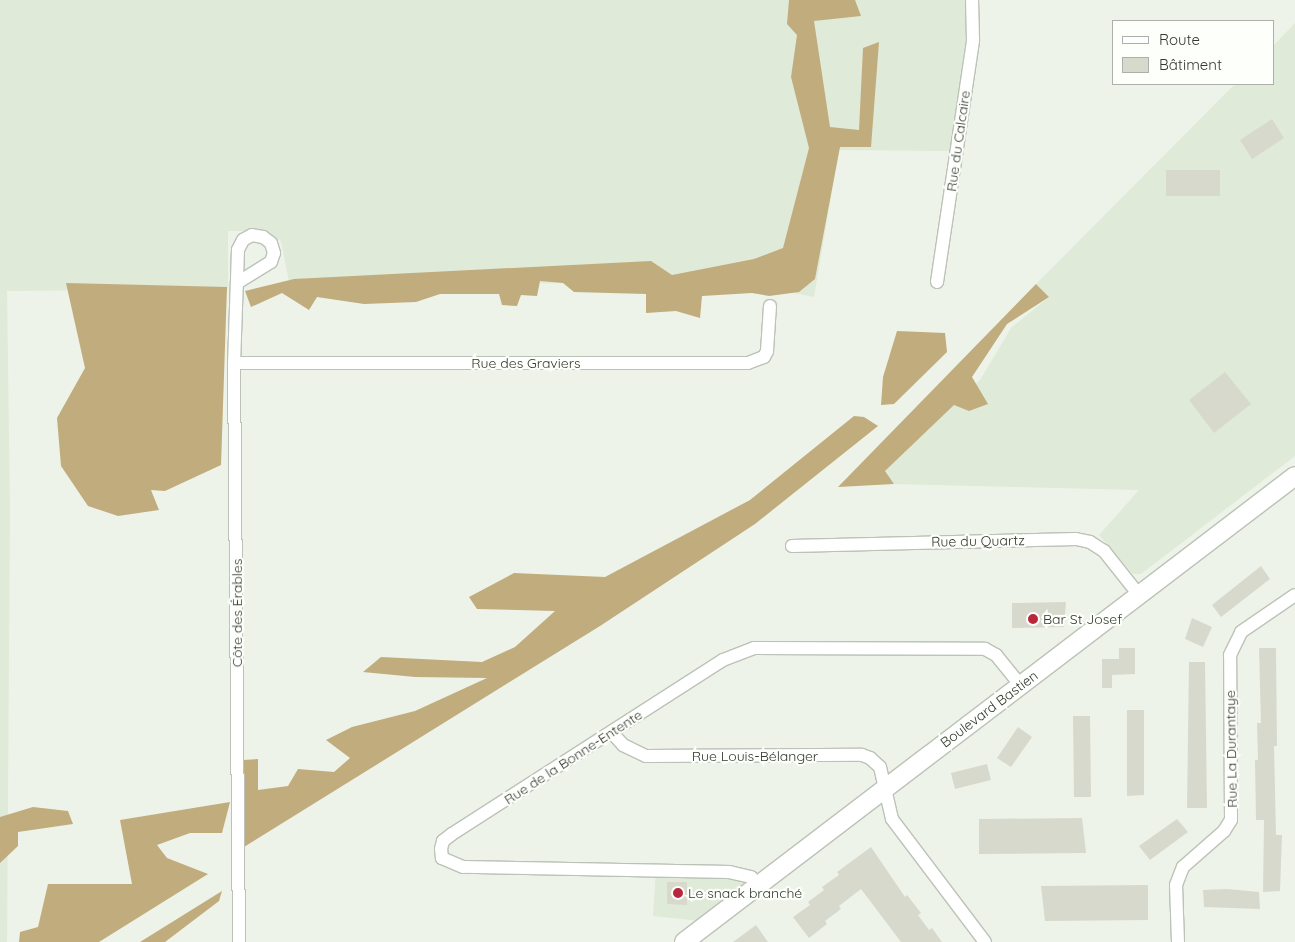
<!DOCTYPE html>
<html>
<head>
<meta charset="utf-8">
<style>
  body { margin:0 }
  #map { position:relative; width:1295px; height:942px; overflow:hidden; background:#edf3e8; font-family:Quicksand,sans-serif }
  div>[style] { position:absolute }
  .built>* { inset:0; background:#e0ead8 }
  .forest>* { inset:0; background:#c1ac7e }
  .building>* { inset:0; background:#d8d9cd }
  .roads { filter:drop-shadow(1px 0 #bcc2b7) drop-shadow(-1px 0 #bcc2b7) drop-shadow(0 1px #bcc2b7) drop-shadow(0 -1px #bcc2b7) }
  .street>* { height:12px; margin:-6px; padding:0 6px; transform-origin:6px; border-radius:6px; background:#fff }
  .secondary>* { height:18px; margin:-9px; padding:0 9px; transform-origin:9px; border-radius:9px; background:#fff }
  .dots>* { width:14px; height:14px; translate:-50% -50%; box-sizing:border-box; border:2px solid #fdfffb; border-radius:50% }
  span { translate:-50% -50%; white-space:nowrap; text-align:center; line-height:1.15; -webkit-text-stroke:4.5px #fdfffb; paint-order:stroke }
  .street-label { font-size:14px; color:#343732 }
  .poi-label { font-size:14px; color:#343732 }
  .left { translate:0 -50%; text-align:left }
  .legend { position:absolute; left:1112px; top:20px; width:162px; height:65px; box-sizing:border-box; background:#fdfffb; border:1px solid #adafab; margin:0; padding:6px 9px; list-style:none; font-size:15px; color:#343732 }
  .legend li { display:flex; align-items:center; gap:10px; height:25px }
  .legend b { width:25px; border:1px solid #adafab }
</style>
</head>
<body>
<div id="map">
  <div class="built">
    <div style="clip-path:polygon(0 0,965px 0,966px 40px,950px 151px,839px 150px,814px 297px,740px 282px,303px 285px,289px 282px,281px 241px,259px 231px,228px 231px,228px 289px,7px 291px,10px 510px,7px 942px,0 942px)"></div>
    <div style="clip-path:polygon(1295px 23px,1295px 456px,1141px 574px,1133px 574px,1099px 535px,1139px 490px,894px 484px,885px 471px,980px 380px,1011px 328px,1049px 297px,1036px 284px,1235px 84px,1274px 84px,1274px 45px)"></div>
    <div style="clip-path:polygon(656px 870px,730px 872px,756px 886px,710px 922px,653px 916px)"></div>
  </div>
  <div class="forest">
    <div style="clip-path:polygon(789px 0,855px 0,861px 16px,814px 21px,830px 127px,859px 130px,863px 48px,879px 42px,871px 147px,840px 147px,815px 279px,799px 292px,769px 296px,752px 293px,702px 296px,700px 318px,676px 311px,646px 313px,646px 294px,574px 292px,563px 283px,540px 281px,537px 296px,521px 295px,517px 306px,502px 305px,499px 294px,440px 294px,416px 302px,364px 304px,317px 297px,309px 310px,282px 293px,251px 307px,245px 291px,294px 279px,651px 261px,672px 275px,754px 259px,783px 248px,809px 148px,791px 77px,797px 35px,787px 24px)"></div>
    <div style="clip-path:polygon(66px 283px,227px 287px,221px 465px,165px 491px,151px 490px,159px 510px,118px 516px,88px 506px,61px 466px,57px 418px,85px 368px)"></div>
    <div style="clip-path:polygon(1036px 284px,1049px 297px,1007px 324px,972px 377px,988px 404px,969px 411px,954px 405px,885px 471px,894px 484px,838px 487px)"></div>
    <div style="clip-path:polygon(897px 331px,945px 333px,947px 352px,894px 404px,881px 405px,883px 377px)"></div>
    <div style="clip-path:polygon(854px 416px,864px 417px,878px 426px,755px 524px,600px 626px,244px 847px,243px 760px,258px 759px,258px 790px,288px 786px,298px 769px,334px 772px,350px 758px,326px 740px,352px 727px,415px 711px,487px 678px,415px 677px,363px 672px,381px 657px,482px 662px,515px 647px,555px 611px,477px 609px,469px 597px,514px 573px,605px 577px,750px 500px)"></div>
    <div style="clip-path:polygon(230px 802px,222px 833px,190px 833px,157px 845px,167px 858px,208px 874px,99px 942px,19px 942px,20px 932px,38px 927px,48px 884px,132px 884px,120px 820px)"></div>
    <div style="clip-path:polygon(33px 807px,68px 811px,73px 824px,18px 832px,18px 846px,0 863px,0 817px)"></div>
    <div style="clip-path:polygon(222px 891px,219px 901px,165px 942px,140px 942px)"></div>
  </div>
  <div class="building">
    <div style="clip-path:polygon(1272px 119px,1284px 138px,1252px 159px,1240px 140px)"></div>
    <div style="clip-path:polygon(1166px 170px,1220px 170px,1220px 196px,1166px 196px)"></div>
    <div style="clip-path:polygon(1225px 372px,1251px 404px,1214px 433px,1189px 400px)"></div>
    <div style="clip-path:polygon(1261px 566px,1270px 579px,1221px 617px,1212px 605px)"></div>
    <div style="clip-path:polygon(1066px 602px,1064px 627px,1012px 628px,1012px 603px)"></div>
    <div style="clip-path:polygon(1192px 618px,1212px 627px,1203px 647px,1185px 639px)"></div>
    <div style="clip-path:polygon(1119px 648px,1135px 648px,1135px 674px,1112px 675px,1112px 688px,1102px 688px,1102px 659px,1119px 659px)"></div>
    <div style="clip-path:polygon(1259px 648px,1276px 648px,1277px 746px,1274px 746px,1276px 835px,1282px 835px,1280px 891px,1263px 892px,1264px 820px,1256px 820px,1255px 760px,1258px 760px,1257px 723px,1261px 723px)"></div>
    <div style="clip-path:polygon(1189px 662px,1205px 662px,1207px 808px,1187px 808px)"></div>
    <div style="clip-path:polygon(1127px 710px,1144px 710px,1144px 795px,1127px 796px)"></div>
    <div style="clip-path:polygon(1073px 716px,1090px 716px,1091px 797px,1074px 797px)"></div>
    <div style="clip-path:polygon(1018px 727px,1032px 737px,1011px 767px,997px 758px)"></div>
    <div style="clip-path:polygon(987px 764px,991px 780px,955px 789px,951px 773px)"></div>
    <div style="clip-path:polygon(1082px 818px,1086px 853px,979px 854px,979px 819px)"></div>
    <div style="clip-path:polygon(1177px 819px,1188px 832px,1150px 860px,1139px 846px)"></div>
    <div style="clip-path:polygon(871px 847px,905px 897px,907px 895px,921px 913px,918px 915px,929px 930px,932px 928px,942px 942px,901px 942px,861px 889px,839px 906px,841px 909px,825px 921px,827px 924px,809px 938px,793px 917px,810px 905px,808px 902px,824px 890px,822px 887px,839px 875px,837px 872px)"></div>
    <div style="clip-path:polygon(667px 882px,687px 882px,687px 905px,667px 904px)"></div>
    <div style="clip-path:polygon(1148px 885px,1148px 920px,1045px 921px,1041px 886px)"></div>
    <div style="clip-path:polygon(1227px 889px,1259px 892px,1260px 909px,1204px 907px,1203px 890px)"></div>
    <div style="clip-path:polygon(756px 925px,768px 942px,733px 942px)"></div>
  </div>
  <div class="roads">
    <div class="street">
      <div style="left:937px;top:282px;width:245px;rotate:-81.5deg"></div>
      <div style="left:973px;top:40px;width:40px;rotate:-91.4deg"></div>
      <div style="left:237px;top:283px;width:40px;rotate:-32deg"></div>
      <div style="left:271px;top:262px;width:9px;rotate:-72deg"></div>
      <div style="left:274px;top:253px;width:10px;rotate:-107deg"></div>
      <div style="left:271px;top:243px;width:10px;rotate:-143deg"></div>
      <div style="left:263px;top:237px;width:11px;rotate:-170deg"></div>
      <div style="left:252px;top:235px;width:10px;rotate:151deg"></div>
      <div style="left:243px;top:240px;width:11px;rotate:117deg"></div>
      <div style="left:238px;top:250px;width:113px;rotate:92deg"></div>
      <div style="left:234px;top:363px;width:579px;rotate:89.51deg"></div>
      <div style="left:234px;top:363px;width:514px"></div>
      <div style="left:748px;top:363px;width:17px;rotate:-21deg"></div>
      <div style="left:764px;top:357px;width:7px;rotate:-63deg"></div>
      <div style="left:767px;top:351px;width:45px;rotate:-86.2deg"></div>
      <div style="left:792px;top:546px;width:284px;rotate:-1.4deg"></div>
      <div style="left:1076px;top:539px;width:14px;rotate:12deg"></div>
      <div style="left:1090px;top:542px;width:17px;rotate:33deg"></div>
      <div style="left:1104px;top:551px;width:56px;rotate:51.5deg"></div>
      <div style="left:612px;top:733px;width:16px;rotate:47deg"></div>
      <div style="left:623px;top:745px;width:25px;rotate:26deg"></div>
      <div style="left:646px;top:756px;width:216px;rotate:-0.3deg"></div>
      <div style="left:862px;top:755px;width:9px;rotate:21deg"></div>
      <div style="left:870px;top:758px;width:13px;rotate:42deg"></div>
      <div style="left:880px;top:767px;width:53px;rotate:77deg"></div>
      <div style="left:892px;top:819px;width:154px;rotate:52.9deg"></div>
      <div style="left:756px;top:886px;width:10px;rotate:-119deg"></div>
      <div style="left:751px;top:877px;width:22px;rotate:-167deg"></div>
      <div style="left:730px;top:872px;width:267px;rotate:-178.9deg"></div>
      <div style="left:463px;top:867px;width:23px;rotate:-157deg"></div>
      <div style="left:442px;top:858px;width:9px;rotate:-96deg"></div>
      <div style="left:441px;top:849px;width:8px;rotate:-76deg"></div>
      <div style="left:443px;top:841px;width:11px;rotate:-38deg"></div>
      <div style="left:452px;top:834px;width:322px;rotate:-32.7deg"></div>
      <div style="left:723px;top:660px;width:33px;rotate:-21deg"></div>
      <div style="left:754px;top:648px;width:231px;rotate:0.2deg"></div>
      <div style="left:985px;top:649px;width:13px;rotate:29deg"></div>
      <div style="left:996px;top:655px;width:38px;rotate:51deg"></div>
      <div style="left:1178px;top:942px;width:57px;rotate:-92deg"></div>
      <div style="left:1176px;top:885px;width:19px;rotate:-69deg"></div>
      <div style="left:1183px;top:867px;width:55px;rotate:-41.3deg"></div>
      <div style="left:1224px;top:831px;width:13px;rotate:-58deg"></div>
      <div style="left:1231px;top:820px;width:165px;rotate:-90.3deg"></div>
      <div style="left:1230px;top:655px;width:25px;rotate:-64deg"></div>
      <div style="left:1241px;top:632px;width:65px;rotate:-34.4deg"></div>
    </div>
    <div class="secondary">
      <div style="left:684px;top:942px;width:768px;rotate:-37.33deg"></div>
    </div>
  </div>
  <div class="dots">
    <div style="left:1033px;top:619px;background:#b9273c"></div>
    <div style="left:678px;top:893px;background:#b9273c"></div>
  </div>
  <div class="street-label">
    <span style="left:958px;top:141px;rotate:-82deg">Rue du Calcaire</span>
    <span style="left:526px;top:363px">Rue des Graviers</span>
    <span style="left:978px;top:541px;rotate:-1deg">Rue du Quartz</span>
    <span style="left:237px;top:613px;rotate:-90deg">Côte des Érables</span>
    <span style="left:989px;top:709px;rotate:-37deg">Boulevard Bastien</span>
    <span style="left:1231px;top:749px;rotate:-91deg">Rue La Durantaye</span>
    <span style="left:755px;top:756px">Rue Louis-Bélanger</span>
    <span style="left:573px;top:757px;rotate:-33deg">Rue de la Bonne-Entente</span>
  </div>
  <div class="poi-label">
    <span class="left" style="left:1043px;top:619px">Bar St Josef</span>
    <span class="left" style="left:688px;top:893px">Le snack branché</span>
  </div>
  <ul class="legend">
  <li><b style="height:6px;background:#fff"></b>Route</li>
  <li><b style="height:14px;background:#d8d9cd"></b>Bâtiment</li>
  </ul>
</div>
</body>
</html>
